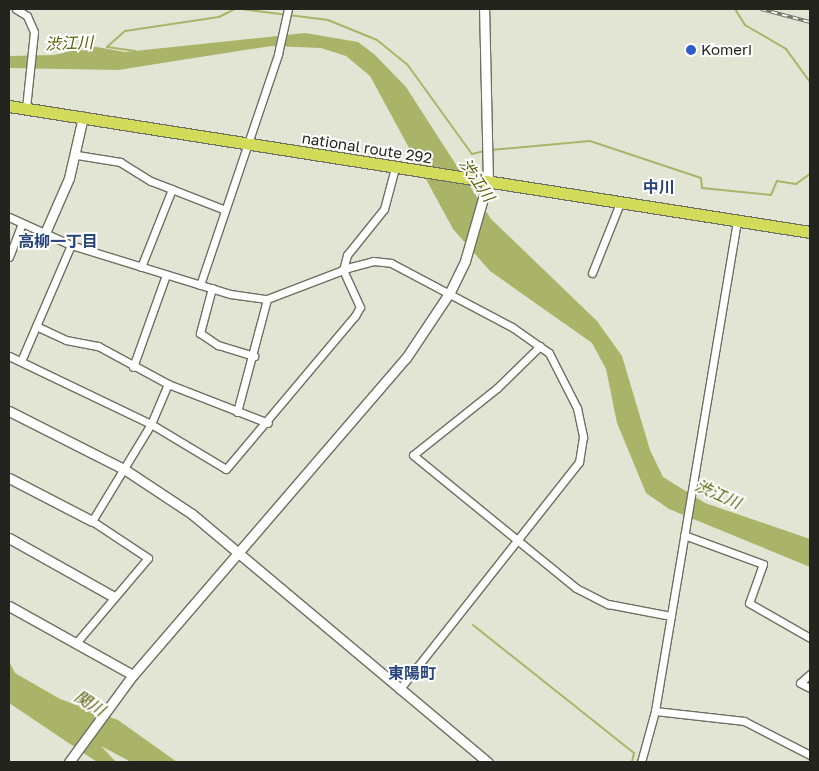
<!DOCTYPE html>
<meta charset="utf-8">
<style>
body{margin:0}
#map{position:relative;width:819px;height:771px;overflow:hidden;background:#e2e5d4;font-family:"Golos Text","Noto Sans JP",sans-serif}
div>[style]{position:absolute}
.water>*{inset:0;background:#aab469}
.stream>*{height:2px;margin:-1px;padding:0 1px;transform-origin:1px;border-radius:1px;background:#aab469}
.roads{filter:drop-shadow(1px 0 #6d7061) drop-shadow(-1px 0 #6d7061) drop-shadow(0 1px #6d7061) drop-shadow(0 -1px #6d7061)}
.minor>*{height:7px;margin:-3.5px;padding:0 3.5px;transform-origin:3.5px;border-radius:3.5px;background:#fff}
.tertiary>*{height:9px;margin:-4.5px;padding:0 4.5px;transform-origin:4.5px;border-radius:4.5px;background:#fff}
.trunk>*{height:11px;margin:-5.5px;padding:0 5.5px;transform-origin:5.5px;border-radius:5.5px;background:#d2dc5a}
.rail>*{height:4px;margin-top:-2px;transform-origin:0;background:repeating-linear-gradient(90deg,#fff 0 5.5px,#727469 0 11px);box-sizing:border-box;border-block:1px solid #727469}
.dots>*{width:14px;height:14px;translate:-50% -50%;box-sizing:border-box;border:2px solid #fff;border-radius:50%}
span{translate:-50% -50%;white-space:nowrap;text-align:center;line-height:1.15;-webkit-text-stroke:4px #fff;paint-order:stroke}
.poi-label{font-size:15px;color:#23241e}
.left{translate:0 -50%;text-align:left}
.street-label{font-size:15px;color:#23241e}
.water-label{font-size:16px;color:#575e02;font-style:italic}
.neighbourhood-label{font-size:16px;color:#2a457d;font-weight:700}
.frame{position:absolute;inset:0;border:10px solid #23241e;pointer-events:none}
</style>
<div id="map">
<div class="water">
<i style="clip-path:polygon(305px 33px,358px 42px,374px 54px,406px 87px,491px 219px,597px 321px,622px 356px,650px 450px,663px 477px,705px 503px,810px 539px,810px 567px,669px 509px,646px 493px,617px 423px,606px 369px,592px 343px,490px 271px,453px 229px,370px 76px,346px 56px,321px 48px,271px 46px,118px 70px,9px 68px,9px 56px,54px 55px,91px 46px,125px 52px)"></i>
<i style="clip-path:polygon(9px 661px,15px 673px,60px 699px,118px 720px,177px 762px,131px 762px,101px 746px,116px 762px,97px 762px,9px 703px)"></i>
</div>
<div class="stream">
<i style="left:241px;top:9px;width:88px;rotate:7.2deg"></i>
<i style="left:328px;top:20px;width:53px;rotate:22.2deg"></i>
<i style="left:377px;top:40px;width:38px;rotate:39deg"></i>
<i style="left:407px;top:64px;width:111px;rotate:54.2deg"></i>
<i style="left:472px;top:154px;width:12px;rotate:-14deg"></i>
<i style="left:735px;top:9px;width:19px;rotate:58deg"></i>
<i style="left:745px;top:25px;width:48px;rotate:30.3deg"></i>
<i style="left:786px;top:49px;width:41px;rotate:54deg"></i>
<i style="left:135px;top:51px;width:28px;rotate:-172deg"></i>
<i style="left:107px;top:47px;width:24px;rotate:-42deg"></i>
<i style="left:125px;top:31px;width:95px;rotate:-8.5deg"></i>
<i style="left:219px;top:17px;width:18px;rotate:-27deg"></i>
<i style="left:491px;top:150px;width:99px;rotate:-5.2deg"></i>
<i style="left:590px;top:141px;width:117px;rotate:18.4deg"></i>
<i style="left:701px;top:178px;width:10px;rotate:84deg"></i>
<i style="left:702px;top:188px;width:69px;rotate:5.8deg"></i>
<i style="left:771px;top:195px;width:15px;rotate:-67deg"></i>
<i style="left:777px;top:181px;width:19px;rotate:9deg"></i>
<i style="left:796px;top:184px;width:17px;rotate:-36deg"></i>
<i style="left:473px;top:625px;width:206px;rotate:38.5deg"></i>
<i style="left:634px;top:753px;width:9px;rotate:103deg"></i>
</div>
<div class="roads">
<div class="minor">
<i style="left:16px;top:9px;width:13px;rotate:32deg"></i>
<i style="left:27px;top:16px;width:17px;rotate:66deg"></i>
<i style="left:34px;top:32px;width:76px;rotate:96deg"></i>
<i style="left:77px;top:155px;width:44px;rotate:9.2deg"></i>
<i style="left:120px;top:162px;width:36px;rotate:32deg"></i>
<i style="left:151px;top:181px;width:77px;rotate:21.3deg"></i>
<i style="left:9px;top:217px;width:68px;rotate:24.3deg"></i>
<i style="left:71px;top:245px;width:166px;rotate:17.1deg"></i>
<i style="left:230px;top:294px;width:37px;rotate:8deg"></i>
<i style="left:267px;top:299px;width:90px;rotate:-20.9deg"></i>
<i style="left:351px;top:267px;width:23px;rotate:-15deg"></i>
<i style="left:373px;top:261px;width:18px;rotate:6deg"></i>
<i style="left:391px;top:263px;width:137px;rotate:27.9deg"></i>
<i style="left:512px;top:327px;width:45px;rotate:35.1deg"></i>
<i style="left:549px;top:353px;width:62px;rotate:63deg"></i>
<i style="left:577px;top:408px;width:30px;rotate:78deg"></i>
<i style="left:583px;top:437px;width:25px;rotate:99deg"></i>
<i style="left:579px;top:462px;width:290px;rotate:128.3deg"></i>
<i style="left:9px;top:257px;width:36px;rotate:-69deg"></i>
<i style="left:141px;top:267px;width:84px;rotate:-68.3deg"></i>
<i style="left:343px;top:270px;width:16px;rotate:-75deg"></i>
<i style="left:347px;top:255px;width:59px;rotate:-51.2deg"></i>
<i style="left:384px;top:209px;width:42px;rotate:-75deg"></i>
<i style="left:592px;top:273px;width:75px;rotate:-68.2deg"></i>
<i style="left:200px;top:285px;width:244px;rotate:-71.3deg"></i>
<i style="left:278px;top:54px;width:46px;rotate:-77.5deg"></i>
<i style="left:212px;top:288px;width:47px;rotate:104.9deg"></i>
<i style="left:200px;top:333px;width:22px;rotate:34deg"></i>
<i style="left:218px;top:345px;width:38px;rotate:17deg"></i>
<i style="left:36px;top:326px;width:33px;rotate:25deg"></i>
<i style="left:66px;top:340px;width:33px;rotate:11deg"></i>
<i style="left:98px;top:346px;width:80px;rotate:28.5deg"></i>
<i style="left:168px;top:384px;width:107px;rotate:21.3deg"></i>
<i style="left:540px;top:346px;width:60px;rotate:135.7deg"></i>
<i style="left:497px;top:388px;width:107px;rotate:141.4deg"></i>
<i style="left:413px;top:455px;width:210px;rotate:39.2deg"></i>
<i style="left:576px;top:588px;width:36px;rotate:27deg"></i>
<i style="left:608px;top:604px;width:64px;rotate:10.8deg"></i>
<i style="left:9px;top:356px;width:157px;rotate:25.6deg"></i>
<i style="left:151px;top:424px;width:87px;rotate:31deg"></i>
<i style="left:226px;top:469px;width:200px;rotate:-49.9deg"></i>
<i style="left:355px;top:316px;width:10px;rotate:-61deg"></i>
<i style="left:360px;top:307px;width:41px;rotate:-114.7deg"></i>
<i style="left:21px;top:361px;width:126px;rotate:-66.7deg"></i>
<i style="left:133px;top:367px;width:98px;rotate:-70.3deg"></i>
<i style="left:237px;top:412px;width:117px;rotate:-75.1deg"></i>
<i style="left:684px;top:535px;width:84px;rotate:20.2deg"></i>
<i style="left:763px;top:564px;width:41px;rotate:109.7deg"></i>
<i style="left:749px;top:603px;width:70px;rotate:29.8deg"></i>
<i style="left:76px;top:643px;width:111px;rotate:-49.7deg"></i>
<i style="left:148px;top:558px;width:67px;rotate:-146.5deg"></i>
<i style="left:92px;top:521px;width:114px;rotate:-58.7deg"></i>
<i style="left:151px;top:424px;width:43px;rotate:-67deg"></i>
<i style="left:810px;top:674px;width:13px;rotate:138deg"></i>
<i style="left:800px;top:683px;width:11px;rotate:27deg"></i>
<i style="left:655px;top:711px;width:90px;rotate:6.4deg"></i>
<i style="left:744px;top:721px;width:74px;rotate:27.3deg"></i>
<i style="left:641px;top:762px;width:53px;rotate:-74.6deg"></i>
<i style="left:655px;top:711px;width:498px;rotate:-80.5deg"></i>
</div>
<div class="tertiary">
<i style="left:45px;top:233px;width:60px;rotate:-66.4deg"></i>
<i style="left:69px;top:178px;width:63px;rotate:-77.1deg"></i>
<i style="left:9px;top:411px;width:129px;rotate:26.8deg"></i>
<i style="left:124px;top:469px;width:82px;rotate:33.5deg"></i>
<i style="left:192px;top:514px;width:386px;rotate:40deg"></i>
<i style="left:9px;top:478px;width:93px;rotate:27.4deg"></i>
<i style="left:9px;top:538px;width:120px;rotate:29.3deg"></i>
<i style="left:9px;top:606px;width:142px;rotate:29.1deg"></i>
<i style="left:69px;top:762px;width:108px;rotate:-53.7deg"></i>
<i style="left:133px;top:675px;width:418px;rotate:-49.3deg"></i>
<i style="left:406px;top:358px;width:79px;rotate:-56.3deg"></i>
<i style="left:450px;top:292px;width:34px;rotate:-64deg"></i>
<i style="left:465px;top:261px;width:83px;rotate:-74deg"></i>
<i style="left:488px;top:181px;width:172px;rotate:-91.3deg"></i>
</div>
<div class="trunk">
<i style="left:9px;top:106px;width:811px;rotate:8.94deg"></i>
</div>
</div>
<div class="rail">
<i style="left:761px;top:9px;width:51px;rotate:14.9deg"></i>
</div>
<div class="dots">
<i style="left:691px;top:50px;background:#2c5dcb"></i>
</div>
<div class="poi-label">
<span class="left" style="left:701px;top:50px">Komeri</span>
</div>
<div class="street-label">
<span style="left:367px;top:148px;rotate:9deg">national route 292</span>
</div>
<div class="water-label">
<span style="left:69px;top:43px;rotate:-2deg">渋江川</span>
<span style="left:477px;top:180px;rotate:56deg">渋江川</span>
<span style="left:718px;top:494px;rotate:24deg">渋江川</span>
<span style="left:90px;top:703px;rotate:32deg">関川</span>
</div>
<div class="neighbourhood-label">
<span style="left:659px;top:187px">中川</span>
<span style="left:58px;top:241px">高柳一丁目</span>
<span style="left:412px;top:673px">東陽町</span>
</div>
<div class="frame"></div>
</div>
